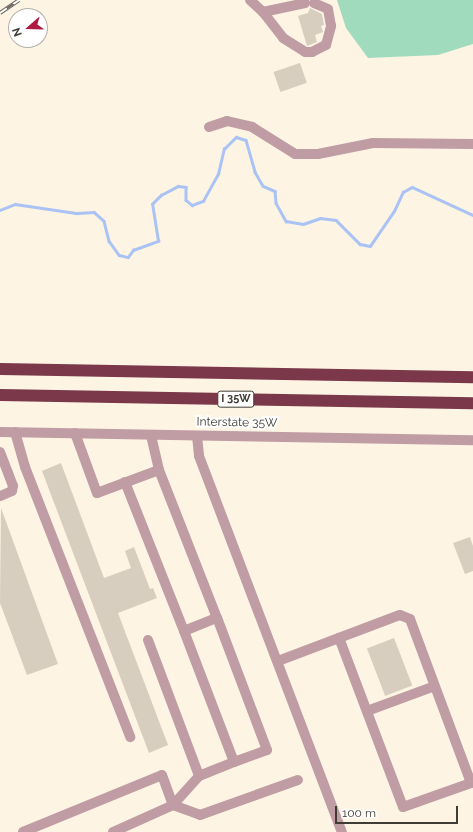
<!DOCTYPE html>
<style>
body{margin:0}
#map{position:relative;width:473px;height:832px;overflow:hidden;background:#fef4e4;font-family:Raleway,sans-serif}
div>[style]{position:absolute}
.green>*{inset:0;background:#a0dbbd}
.stream>*{height:2.5px;margin:-1.25px;padding:0 1.25px;transform-origin:1.25px;border-radius:1.25px;background:#aac3f5}
.building>*{inset:0;background:#d8cebf;transform-origin:0 0}
.minor>*{height:10px;margin:-5px;padding:0 5px;transform-origin:5px;border-radius:5px;background:#c09da4}
.highway>*{height:12px;margin:-6px;padding:0 6px;transform-origin:6px;border-radius:6px;background:#7b384a}
.rail>*{height:4px;margin-top:-2px;transform-origin:0;background:repeating-linear-gradient(90deg,#fff 0 8px,#6d675f 0 16px);box-sizing:border-box;border-block:1px solid #6d675f}
span{translate:-50% -50%;white-space:nowrap;text-align:center;line-height:1.15;-webkit-text-stroke:4px #fff;paint-order:stroke}
.shield-label span{padding:1px 3px;background:#fff;border:1px solid;border-radius:3px;-webkit-text-stroke-width:0}
.shield-label{font-size:11px;color:#3f3b35;font-weight:700}
.street-label{font-size:12px;color:#3f3b35}
.north{position:absolute;left:8px;top:8px;width:40px;height:40px;box-sizing:border-box;background:#fff;border:1px solid #b2b1ae;border-radius:50%;rotate:250deg;font-size:11px;font-weight:700;line-height:16px;text-align:center;color:#3f3b35}
.north::after{content:'';display:block;margin:auto;width:14px;height:18px;background:#ad1941;clip-path:polygon(50% 0,100% 100%,50% 72%,0 100%)}
.scale{position:absolute;left:335px;top:806px;width:123px;height:18px;box-sizing:border-box;border:2px solid #3f3b35;border-top:0;padding-left:5px;font-size:12px;line-height:14px;white-space:nowrap;color:#3f3b35;-webkit-text-stroke:3px #fff;paint-order:stroke}
</style>
<div id="map">
<div class="green">
<i style="clip-path:polygon(337px 0,473px 0,473px 44px,438px 55px,368px 58px,346px 28px)"></i>
</div>
<div class="stream">
<i style="left:0;top:210px;width:16px;rotate:-22deg"></i>
<i style="left:15px;top:204px;width:63px;rotate:8.3deg"></i>
<i style="left:77px;top:213px;width:17px;rotate:-3deg"></i>
<i style="left:94px;top:212px;width:13px;rotate:42deg"></i>
<i style="left:104px;top:221px;width:21px;rotate:76deg"></i>
<i style="left:109px;top:241px;width:17px;rotate:54deg"></i>
<i style="left:119px;top:255px;width:9px;rotate:13deg"></i>
<i style="left:128px;top:257px;width:9px;rotate:-54deg"></i>
<i style="left:133px;top:250px;width:27px;rotate:-20deg"></i>
<i style="left:158px;top:241px;width:37px;rotate:-99deg"></i>
<i style="left:152px;top:204px;width:13px;rotate:-45deg"></i>
<i style="left:161px;top:195px;width:19px;rotate:-28deg"></i>
<i style="left:178px;top:186px;width:8px;rotate:7deg"></i>
<i style="left:186px;top:187px;width:13px;rotate:90deg"></i>
<i style="left:186px;top:200px;width:8px;rotate:40deg"></i>
<i style="left:192px;top:205px;width:12px;rotate:-20deg"></i>
<i style="left:203px;top:201px;width:31px;rotate:-61deg"></i>
<i style="left:218px;top:174px;width:26px;rotate:-77deg"></i>
<i style="left:224px;top:149px;width:17px;rotate:-45deg"></i>
<i style="left:236px;top:137px;width:10px;rotate:17deg"></i>
<i style="left:246px;top:140px;width:33px;rotate:74deg"></i>
<i style="left:255px;top:172px;width:16px;rotate:60deg"></i>
<i style="left:263px;top:186px;width:13px;rotate:23deg"></i>
<i style="left:275px;top:191px;width:12px;rotate:85deg"></i>
<i style="left:276px;top:203px;width:21px;rotate:61deg"></i>
<i style="left:286px;top:221px;width:17px;rotate:10deg"></i>
<i style="left:303px;top:224px;width:18px;rotate:-19deg"></i>
<i style="left:320px;top:218px;width:16px;rotate:7deg"></i>
<i style="left:336px;top:220px;width:34px;rotate:45deg"></i>
<i style="left:360px;top:244px;width:10px;rotate:11deg"></i>
<i style="left:370px;top:246px;width:42px;rotate:-55.6deg"></i>
<i style="left:394px;top:211px;width:21px;rotate:-65deg"></i>
<i style="left:403px;top:192px;width:10px;rotate:-29deg"></i>
<i style="left:412px;top:187px;width:67px;rotate:24.7deg"></i>
</div>
<div class="building">
<i style="clip-path:polygon(310px 8px,322px 14px,324px 25px,321px 26px,323px 32px,315px 35px,317px 42px,307px 46px,298px 16px,308px 13px)"></i>
<i style="left:300px;top:63px;width:21px;height:28px;rotate:71deg"></i>
<i style="clip-path:polygon(61px 463px,104px 578px,131px 568px,125px 551px,134px 547px,150px 589px,153px 588px,157px 598px,118px 613px,168px 745px,149px 753px,42px 471px)"></i>
<i style="clip-path:polygon(1px 508px,58px 664px,27px 675px,0 603px)"></i>
<i style="clip-path:polygon(470px 537px,473px 546px,473px 571px,465px 574px,453px 543px)"></i>
<i style="left:394px;top:638px;width:51px;height:29px;rotate:69deg"></i>
</div>
<div class="minor">
<i style="left:250px;top:0;width:18px;rotate:43deg"></i>
<i style="left:305px;top:3px;width:43px;rotate:167.9deg"></i>
<i style="left:263px;top:12px;width:33px;rotate:52deg"></i>
<i style="left:283px;top:38px;width:26px;rotate:32deg"></i>
<i style="left:305px;top:52px;width:7px"></i>
<i style="left:312px;top:52px;width:16px;rotate:-27deg"></i>
<i style="left:326px;top:45px;width:20px;rotate:-75deg"></i>
<i style="left:331px;top:26px;width:17px;rotate:-100deg"></i>
<i style="left:328px;top:9px;width:15px;rotate:-157deg"></i>
<i style="left:209px;top:127px;width:19px;rotate:-18deg"></i>
<i style="left:227px;top:121px;width:26px;rotate:13deg"></i>
<i style="left:252px;top:127px;width:51px;rotate:32.1deg"></i>
<i style="left:295px;top:154px;width:23px"></i>
<i style="left:318px;top:154px;width:56px;rotate:-11.3deg"></i>
<i style="left:373px;top:143px;width:100px;rotate:0.6deg"></i>
<i style="left:0;top:432px;width:473px;rotate:1deg"></i>
<i style="left:15px;top:432px;width:36px;rotate:74deg"></i>
<i style="left:25px;top:467px;width:290px;rotate:68.7deg"></i>
<i style="left:75px;top:433px;width:64px;rotate:69.9deg"></i>
<i style="left:97px;top:493px;width:66px;rotate:-20.4deg"></i>
<i style="left:197px;top:436px;width:20px;rotate:84deg"></i>
<i style="left:199px;top:456px;width:402px;rotate:69.2deg"></i>
<i style="left:0;top:452px;width:36px;rotate:69deg"></i>
<i style="left:13px;top:486px;width:5px;rotate:101deg"></i>
<i style="left:12px;top:491px;width:13px;rotate:157deg"></i>
<i style="left:125px;top:482px;width:160px;rotate:68.4deg"></i>
<i style="left:184px;top:631px;width:35px;rotate:-22deg"></i>
<i style="left:217px;top:618px;width:159px;rotate:-111.4deg"></i>
<i style="left:159px;top:470px;width:36px;rotate:-103deg"></i>
<i style="left:184px;top:631px;width:140px;rotate:69.1deg"></i>
<i style="left:234px;top:762px;width:35px;rotate:-20deg"></i>
<i style="left:267px;top:750px;width:141px;rotate:-110.7deg"></i>
<i style="left:148px;top:640px;width:145px;rotate:69.4deg"></i>
<i style="left:278px;top:661px;width:130px;rotate:-20.7deg"></i>
<i style="left:400px;top:615px;width:11px;rotate:22deg"></i>
<i style="left:410px;top:619px;width:175px;rotate:69.6deg"></i>
<i style="left:471px;top:783px;width:72px;rotate:160.6deg"></i>
<i style="left:403px;top:807px;width:181px;rotate:-110.7deg"></i>
<i style="left:367px;top:711px;width:72px;rotate:-20.2deg"></i>
<i style="left:23px;top:832px;width:150px;rotate:-22.3deg"></i>
<i style="left:162px;top:775px;width:32px;rotate:70deg"></i>
<i style="left:173px;top:805px;width:29px;rotate:20deg"></i>
<i style="left:200px;top:815px;width:104px;rotate:-19.7deg"></i>
<i style="left:113px;top:832px;width:66px;rotate:-24.2deg"></i>
<i style="left:173px;top:805px;width:39px;rotate:-48deg"></i>
<i style="left:199px;top:776px;width:38px;rotate:-22deg"></i>
</div>
<div class="highway">
<i style="left:0;top:369px;width:473px;rotate:1deg"></i>
<i style="left:0;top:395px;width:473px;rotate:1deg"></i>
</div>
<div class="rail">
<i style="left:0;top:13px;width:23px;rotate:-34deg"></i>
</div>
<div class="shield-label">
<span style="left:236px;top:399px">I 35W</span>
</div>
<div class="street-label">
<span style="left:237px;top:423px;rotate:1deg">Interstate 35W</span>
</div>
<div class="north">N</div>
<div class="scale">100 m</div>
</div>
